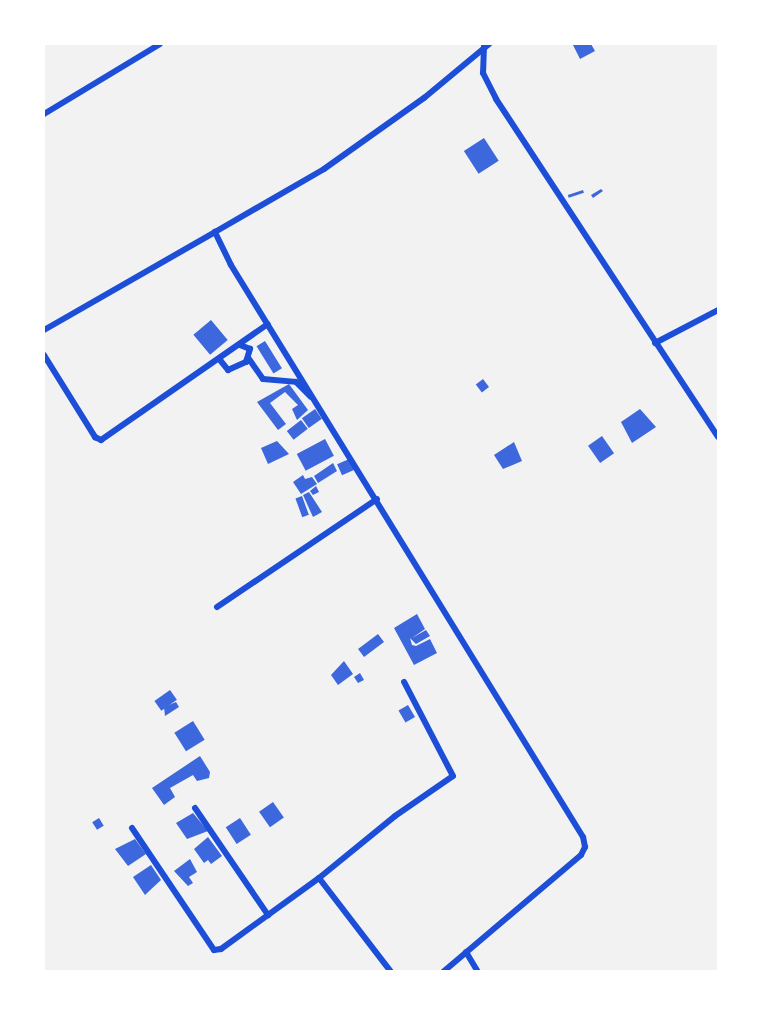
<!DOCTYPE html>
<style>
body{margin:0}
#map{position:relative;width:762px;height:1015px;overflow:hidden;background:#f2f2f2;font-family:"IBM Plex Sans",sans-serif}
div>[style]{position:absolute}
.building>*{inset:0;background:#3d67dc;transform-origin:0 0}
.minor>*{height:6px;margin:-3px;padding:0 3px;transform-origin:3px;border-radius:3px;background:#1d4ed8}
span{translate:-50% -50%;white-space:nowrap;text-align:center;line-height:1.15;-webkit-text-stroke:6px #fff;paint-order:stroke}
.frame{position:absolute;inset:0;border:45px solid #fff;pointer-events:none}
</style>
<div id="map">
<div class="building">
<i style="clip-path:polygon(591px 44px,595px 51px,580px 59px,573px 45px)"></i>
<i style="left:484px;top:138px;width:27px;height:24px;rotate:57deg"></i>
<i style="clip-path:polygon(601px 189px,603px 191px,593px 198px,591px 195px)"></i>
<i style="left:583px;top:190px;width:3px;height:16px;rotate:72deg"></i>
<i style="left:211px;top:320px;width:26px;height:23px;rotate:50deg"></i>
<i style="left:265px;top:341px;width:32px;height:10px;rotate:58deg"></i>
<i style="left:483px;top:379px;width:10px;height:9px;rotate:53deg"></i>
<i style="clip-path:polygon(289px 384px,308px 410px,297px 420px,292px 409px,298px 405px,285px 392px,270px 403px,286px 424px,278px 430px,257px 402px)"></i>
<i style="left:315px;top:409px;width:12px;height:16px;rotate:55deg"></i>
<i style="clip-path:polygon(640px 409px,656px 427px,632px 443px,621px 422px)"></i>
<i style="left:301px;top:420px;width:11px;height:18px;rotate:52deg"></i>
<i style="left:602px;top:436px;width:21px;height:17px;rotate:55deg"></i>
<i style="left:325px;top:439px;width:19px;height:32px;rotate:62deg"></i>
<i style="clip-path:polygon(277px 441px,289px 454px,268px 464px,261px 448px)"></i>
<i style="clip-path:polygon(514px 442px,522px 461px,503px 469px,494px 455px)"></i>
<i style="left:349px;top:459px;width:12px;height:13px;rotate:66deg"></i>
<i style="clip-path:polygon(333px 463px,337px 471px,318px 483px,314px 476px)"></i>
<i style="clip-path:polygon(303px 475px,305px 479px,312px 477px,317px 484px,301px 494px,293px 482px)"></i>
<i style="clip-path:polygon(316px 486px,319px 492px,313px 495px,310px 491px)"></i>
<i style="clip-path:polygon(309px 492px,322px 512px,313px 517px,303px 495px)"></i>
<i style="left:302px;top:496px;width:20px;height:7px;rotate:70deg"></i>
<i style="clip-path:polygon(417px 614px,425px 629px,412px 638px,426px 630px,430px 636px,416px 644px,410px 638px,412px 645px,416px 646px,430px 639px,437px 653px,414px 665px,394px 628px)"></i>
<i style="left:378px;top:634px;width:10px;height:25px;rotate:53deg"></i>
<i style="clip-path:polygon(344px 661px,353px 674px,338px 685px,331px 675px)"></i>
<i style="clip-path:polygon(360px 673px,364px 680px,358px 683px,354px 677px)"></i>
<i style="left:170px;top:690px;width:12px;height:19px;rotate:55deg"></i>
<i style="clip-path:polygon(176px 702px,179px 707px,165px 716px,164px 707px)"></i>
<i style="left:408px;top:705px;width:14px;height:11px;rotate:60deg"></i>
<i style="left:193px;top:721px;width:22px;height:22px;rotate:58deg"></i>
<i style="clip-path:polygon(200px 756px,210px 772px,209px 778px,197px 781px,193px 775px,170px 788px,175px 797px,164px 805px,152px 788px)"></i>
<i style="left:273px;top:802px;width:19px;height:17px;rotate:55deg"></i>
<i style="clip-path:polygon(193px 813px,208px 831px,187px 839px,176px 823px)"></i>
<i style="left:99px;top:818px;width:9px;height:8px;rotate:58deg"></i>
<i style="left:240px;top:818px;width:20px;height:17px;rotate:57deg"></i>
<i style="clip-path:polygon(208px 837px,222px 856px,211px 864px,208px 860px,204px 863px,194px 849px)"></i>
<i style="clip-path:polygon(135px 839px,146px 854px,128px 866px,115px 849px)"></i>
<i style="clip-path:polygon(190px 859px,197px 872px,189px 877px,193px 883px,188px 886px,174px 871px)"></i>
<i style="clip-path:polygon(151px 865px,161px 880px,145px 895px,133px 877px)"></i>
</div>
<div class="minor">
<i style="left:484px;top:46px;width:27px;rotate:92deg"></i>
<i style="left:483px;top:73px;width:29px;rotate:63deg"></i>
<i style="left:496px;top:99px;width:404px;rotate:56.7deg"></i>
<i style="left:44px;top:114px;width:135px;rotate:-31.1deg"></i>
<i style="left:44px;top:330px;width:197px;rotate:-29.8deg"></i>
<i style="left:655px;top:343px;width:71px;rotate:-27.6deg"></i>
<i style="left:44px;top:355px;width:97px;rotate:58.1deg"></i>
<i style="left:95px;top:437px;width:7px;rotate:27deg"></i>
<i style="left:101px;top:440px;width:203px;rotate:-34.8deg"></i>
<i style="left:249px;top:359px;width:24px;rotate:55deg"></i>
<i style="left:263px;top:379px;width:33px;rotate:5deg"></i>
<i style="left:296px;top:382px;width:21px;rotate:45deg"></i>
<i style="left:220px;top:360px;width:13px;rotate:51deg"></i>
<i style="left:228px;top:370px;width:20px;rotate:-24deg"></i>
<i style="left:246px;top:362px;width:14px;rotate:-73deg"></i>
<i style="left:250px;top:349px;width:11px;rotate:-158deg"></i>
<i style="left:217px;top:607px;width:193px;rotate:-34deg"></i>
<i style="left:195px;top:808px;width:130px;rotate:55.7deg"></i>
<i style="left:132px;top:828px;width:147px;rotate:56.1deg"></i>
<i style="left:214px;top:950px;width:7px;rotate:-8deg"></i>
<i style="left:221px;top:949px;width:121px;rotate:-35.9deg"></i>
<i style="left:319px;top:878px;width:118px;rotate:52.5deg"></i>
<i style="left:319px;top:878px;width:98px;rotate:-39.2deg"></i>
<i style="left:395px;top:816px;width:70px;rotate:-34.6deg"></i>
<i style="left:453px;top:776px;width:106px;rotate:-117.5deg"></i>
<i style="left:466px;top:952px;width:23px;rotate:59deg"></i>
<i style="left:443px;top:972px;width:181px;rotate:-40.3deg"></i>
<i style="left:581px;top:855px;width:9px;rotate:-63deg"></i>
<i style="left:585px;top:847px;width:10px;rotate:-101deg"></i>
<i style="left:583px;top:837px;width:672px;rotate:-121.61deg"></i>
<i style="left:231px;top:265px;width:37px;rotate:-116deg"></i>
<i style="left:215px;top:232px;width:126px;rotate:-30deg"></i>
<i style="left:324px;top:169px;width:123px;rotate:-35.4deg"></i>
<i style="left:424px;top:98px;width:85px;rotate:-39.7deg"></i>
</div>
<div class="frame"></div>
</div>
